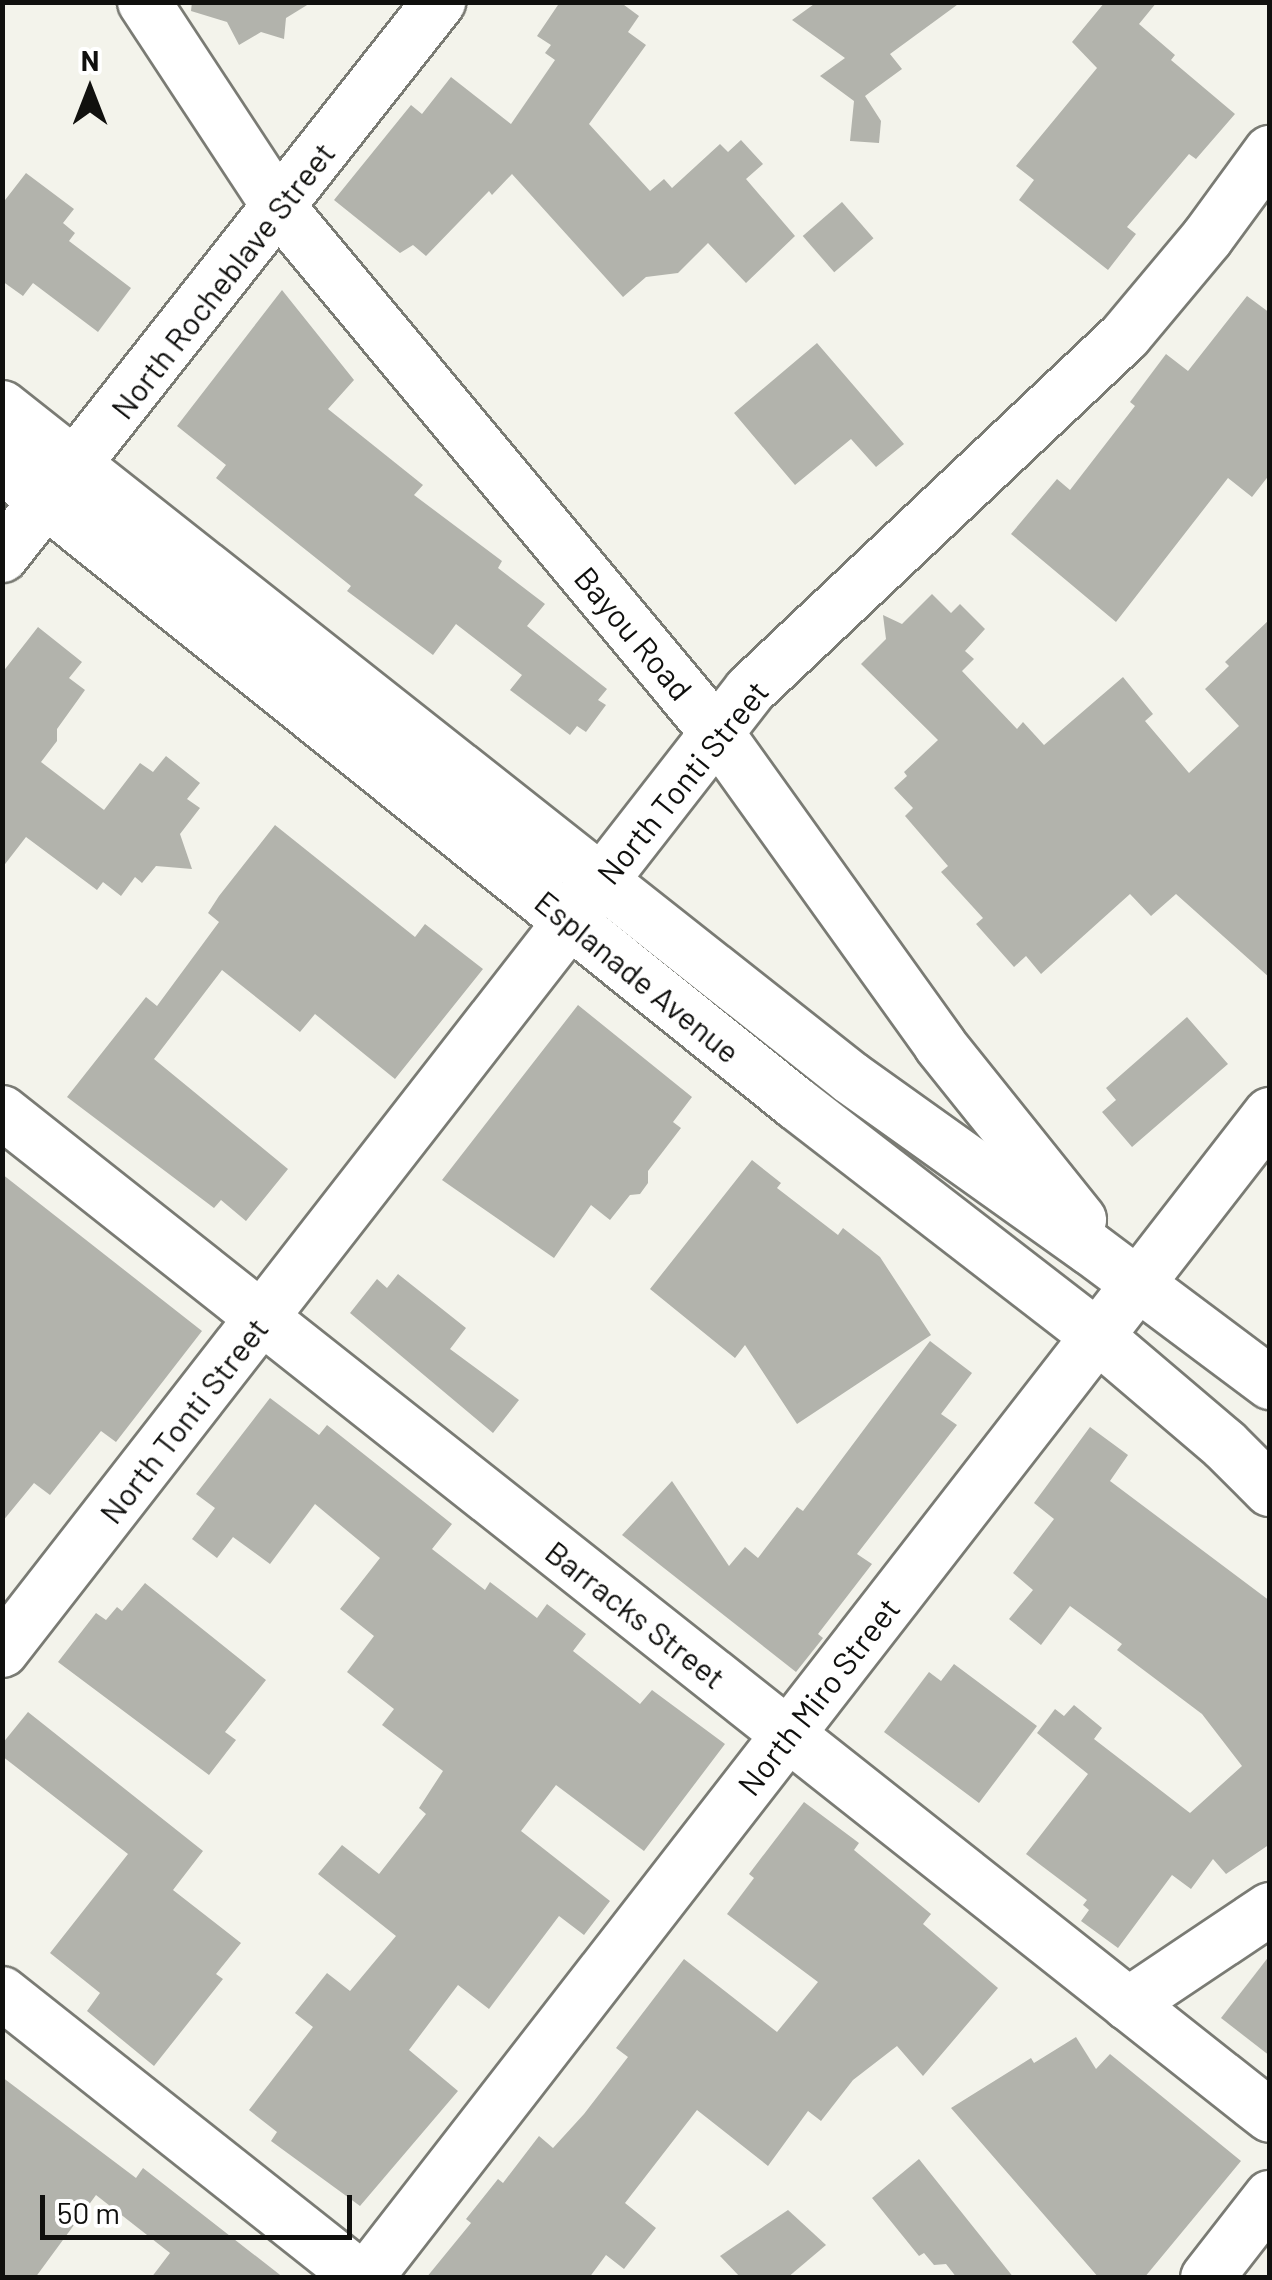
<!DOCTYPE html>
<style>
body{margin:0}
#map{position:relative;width:1272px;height:2280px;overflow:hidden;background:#f3f3eb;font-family:Barlow,sans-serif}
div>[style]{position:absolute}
.building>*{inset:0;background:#b2b3ac;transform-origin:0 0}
.roads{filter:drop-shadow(2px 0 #7a7b74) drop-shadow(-2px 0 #7a7b74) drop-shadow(0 2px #7a7b74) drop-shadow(0 -2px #7a7b74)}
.minor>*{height:52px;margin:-26px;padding:0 26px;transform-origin:26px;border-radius:26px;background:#fff}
span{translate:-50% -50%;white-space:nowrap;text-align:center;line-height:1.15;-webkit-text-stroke:10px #fff;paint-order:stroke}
.street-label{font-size:32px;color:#10100e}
.frame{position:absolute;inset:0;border:5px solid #10100e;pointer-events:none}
.north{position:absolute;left:40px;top:40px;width:100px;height:100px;-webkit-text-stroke:8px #fff;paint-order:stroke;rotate:0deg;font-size:28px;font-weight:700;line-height:40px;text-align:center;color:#10100e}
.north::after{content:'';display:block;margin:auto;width:35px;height:45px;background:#10100e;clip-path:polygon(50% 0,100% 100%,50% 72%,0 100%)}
.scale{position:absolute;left:40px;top:2195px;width:312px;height:45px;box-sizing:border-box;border:5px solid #10100e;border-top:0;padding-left:12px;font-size:30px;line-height:35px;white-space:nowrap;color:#10100e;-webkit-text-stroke:8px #fff;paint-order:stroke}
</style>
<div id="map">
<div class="building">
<i style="clip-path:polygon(192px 2px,312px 2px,286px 18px,284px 39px,261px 32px,239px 45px,227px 22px,191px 11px)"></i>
<i style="clip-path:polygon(560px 2px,620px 2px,639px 16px,628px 32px,646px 45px,589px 124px,650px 191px,664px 179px,672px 188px,720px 144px,728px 152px,741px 140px,763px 164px,746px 179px,795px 236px,746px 283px,708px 243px,678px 273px,646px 277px,623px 297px,512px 174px,492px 195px,489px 191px,426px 256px,413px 245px,400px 253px,334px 200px,411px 105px,422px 114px,451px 77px,511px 124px,555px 60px,545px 53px,551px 45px,537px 36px)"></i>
<i style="clip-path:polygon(817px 2px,961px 2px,890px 54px,902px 69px,865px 96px,881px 121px,879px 143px,850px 141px,854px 101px,820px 76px,845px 58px,792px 20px)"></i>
<i style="clip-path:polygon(1105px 2px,1157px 2px,1139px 24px,1175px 55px,1171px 60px,1235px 114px,1196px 159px,1189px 154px,1127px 227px,1136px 234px,1108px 270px,1019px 200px,1034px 180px,1016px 166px,1097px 68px,1072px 42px)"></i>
<i style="clip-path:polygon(26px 173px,74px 209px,63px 223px,75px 233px,69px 241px,131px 288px,98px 332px,33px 283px,23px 296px,2px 281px,2px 204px)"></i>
<i style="left:842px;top:202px;width:48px;height:52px;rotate:49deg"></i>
<i style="clip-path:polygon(282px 290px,354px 380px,328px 409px,423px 485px,414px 495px,502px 561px,498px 568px,545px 604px,527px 626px,607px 689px,598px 700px,606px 705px,586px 732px,577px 726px,570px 735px,510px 690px,522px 675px,456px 624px,433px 655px,347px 591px,351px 586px,216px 478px,226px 465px,177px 426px)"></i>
<i style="clip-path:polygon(1247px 296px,1270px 313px,1270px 474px,1252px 497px,1228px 478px,1116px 622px,1011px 534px,1057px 479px,1070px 490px,1135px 406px,1130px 402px,1166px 354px,1188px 371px)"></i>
<i style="clip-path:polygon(817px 343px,904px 444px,876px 467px,851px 439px,795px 485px,734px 413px)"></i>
<i style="clip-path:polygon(932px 594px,951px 613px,960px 604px,985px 629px,965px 651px,974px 659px,962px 671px,1017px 729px,1023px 722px,1044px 745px,1123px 677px,1153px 714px,1145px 721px,1189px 773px,1239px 726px,1205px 689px,1229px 666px,1225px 662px,1270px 619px,1270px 978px,1176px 894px,1151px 916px,1130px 894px,1041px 974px,1026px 956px,1014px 967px,976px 924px,983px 918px,941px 872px,948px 866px,905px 816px,913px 808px,894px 788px,907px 776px,904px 772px,938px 740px,861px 664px,886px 639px,883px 615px,902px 624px)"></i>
<i style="clip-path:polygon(38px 627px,82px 662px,69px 678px,85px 690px,57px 729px,57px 741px,41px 762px,104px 810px,140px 763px,153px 772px,166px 756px,200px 783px,187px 799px,200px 808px,180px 834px,192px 869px,156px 866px,142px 883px,135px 877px,121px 896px,103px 882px,97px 890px,26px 837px,2px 868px,2px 673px)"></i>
<i style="clip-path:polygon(275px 825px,415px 937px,425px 924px,483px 969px,395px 1079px,315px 1014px,300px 1032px,222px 970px,154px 1059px,288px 1169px,246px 1221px,221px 1200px,214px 1208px,67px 1097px,146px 997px,157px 1006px,219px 922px,208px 913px,219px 896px)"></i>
<i style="clip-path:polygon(578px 1005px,692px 1097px,673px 1122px,681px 1128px,648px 1171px,648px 1183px,640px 1194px,630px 1195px,610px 1220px,591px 1205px,554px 1258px,442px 1180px)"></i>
<i style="clip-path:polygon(1187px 1017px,1228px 1064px,1132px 1147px,1102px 1112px,1116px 1100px,1106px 1088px)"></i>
<i style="clip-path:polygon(752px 1160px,781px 1183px,777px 1188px,838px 1235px,843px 1228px,880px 1257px,931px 1335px,797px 1424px,745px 1345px,735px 1358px,650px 1289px)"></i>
<i style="clip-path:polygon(2px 1174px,202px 1331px,116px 1442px,101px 1431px,50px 1495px,34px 1483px,2px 1522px)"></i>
<i style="clip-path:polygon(398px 1274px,466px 1328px,450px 1349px,519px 1400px,493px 1433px,350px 1313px,377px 1279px,387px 1288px)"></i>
<i style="clip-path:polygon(930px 1341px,972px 1373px,941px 1414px,957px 1425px,857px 1554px,872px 1564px,818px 1634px,823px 1638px,796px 1672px,622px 1535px,672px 1481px,729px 1566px,745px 1547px,758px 1558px,797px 1507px,803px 1511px)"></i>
<i style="clip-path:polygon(270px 1398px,319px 1435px,327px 1425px,452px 1524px,432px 1549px,485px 1590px,490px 1582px,537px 1618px,547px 1604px,586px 1634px,573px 1651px,640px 1704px,652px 1690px,725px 1744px,644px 1851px,556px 1785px,521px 1831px,610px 1901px,584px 1935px,559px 1916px,489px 2009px,458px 1985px,409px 2050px,458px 2091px,360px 2206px,271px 2141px,277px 2132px,249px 2110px,313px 2027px,295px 2013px,327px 1973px,350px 1991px,396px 1936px,318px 1874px,342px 1845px,379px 1874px,426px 1814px,419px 1808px,443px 1771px,382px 1725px,394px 1709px,347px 1672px,374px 1636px,340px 1609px,380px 1558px,315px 1504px,270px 1564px,233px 1537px,217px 1558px,192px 1539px,215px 1508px,196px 1494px)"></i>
<i style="clip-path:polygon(1090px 1427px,1128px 1455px,1110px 1481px,1270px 1601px,1270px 1844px,1226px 1874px,1213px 1859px,1191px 1889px,1172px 1875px,1118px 1948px,1081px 1921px,1089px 1910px,1083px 1905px,1087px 1900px,1026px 1854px,1088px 1774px,1037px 1733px,1055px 1709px,1064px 1716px,1074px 1705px,1102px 1728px,1094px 1739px,1190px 1813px,1242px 1766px,1202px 1714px,1117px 1650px,1122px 1644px,1070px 1606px,1041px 1645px,1009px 1619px,1033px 1590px,1013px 1573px,1054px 1519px,1034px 1503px)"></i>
<i style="clip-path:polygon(145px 1583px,266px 1680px,225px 1732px,236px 1740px,209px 1775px,58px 1662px,96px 1613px,106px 1620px,117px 1607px,122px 1611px)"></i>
<i style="clip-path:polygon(954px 1664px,1037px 1726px,979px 1803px,884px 1732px,929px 1672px,941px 1681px)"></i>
<i style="clip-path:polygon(28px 1712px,203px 1851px,173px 1890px,241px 1943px,216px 1974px,223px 1979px,154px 2066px,87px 2011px,100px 1993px,50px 1953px,128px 1854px,2px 1756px,2px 1744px)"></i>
<i style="clip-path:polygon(804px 1802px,859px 1843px,854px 1850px,931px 1914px,923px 1924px,998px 1988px,923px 2076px,897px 2046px,853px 2080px,821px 2121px,808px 2111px,768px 2166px,697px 2110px,625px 2203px,656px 2228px,624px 2269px,606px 2255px,589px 2278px,426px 2278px,471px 2223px,466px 2219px,498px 2179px,503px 2183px,539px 2136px,553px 2148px,584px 2114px,628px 2057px,616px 2048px,684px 1959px,777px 2032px,818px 1982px,727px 1914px,754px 1878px,749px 1874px)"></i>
<i style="clip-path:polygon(1270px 1955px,1270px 2056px,1221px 2018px)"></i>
<i style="clip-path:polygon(1076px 2037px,1096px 2069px,1110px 2054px,1241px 2161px,1144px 2278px,1099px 2278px,951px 2108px,1031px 2058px,1034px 2063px)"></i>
<i style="clip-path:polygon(2px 2077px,136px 2178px,143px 2168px,284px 2278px,151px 2278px,170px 2253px,96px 2195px,35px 2278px,2px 2278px)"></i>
<i style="clip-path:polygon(919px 2159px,1014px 2278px,957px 2278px,946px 2264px,934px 2265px,924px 2253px,919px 2256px,872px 2198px)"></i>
<i style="clip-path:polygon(788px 2210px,826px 2245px,787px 2278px,741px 2278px,720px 2256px)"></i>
</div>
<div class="roads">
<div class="minor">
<i style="left:144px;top:2px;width:244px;rotate:56.7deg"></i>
<i style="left:278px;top:206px;width:686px;rotate:50.21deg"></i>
<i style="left:717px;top:733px;width:384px;rotate:54.4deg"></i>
<i style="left:940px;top:1045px;width:224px;rotate:51.3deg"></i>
<i style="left:2px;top:407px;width:1082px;rotate:38.32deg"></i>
<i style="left:851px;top:1078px;width:295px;rotate:35.5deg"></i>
<i style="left:1091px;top:1249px;width:224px;rotate:36.8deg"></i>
<i style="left:2px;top:466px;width:1019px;rotate:38.75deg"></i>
<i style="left:797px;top:1104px;width:379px;rotate:37.7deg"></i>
<i style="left:1097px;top:1336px;width:168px;rotate:40.4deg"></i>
<i style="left:1225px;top:1445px;width:64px;rotate:45deg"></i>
<i style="left:2px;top:556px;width:706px;rotate:-51.73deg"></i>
<i style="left:2px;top:1112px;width:1617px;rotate:38.37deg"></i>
<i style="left:2px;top:1651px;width:1218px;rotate:-52.1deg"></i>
<i style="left:750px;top:690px;width:516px;rotate:-43.35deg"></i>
<i style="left:1125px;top:336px;width:128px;rotate:-50.1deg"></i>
<i style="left:1207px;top:238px;width:107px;rotate:-53.8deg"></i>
<i style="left:2px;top:1993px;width:458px;rotate:38.4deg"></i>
<i style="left:1128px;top:2004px;width:171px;rotate:-33.8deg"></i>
<i style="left:366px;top:2278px;width:1474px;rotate:-52.17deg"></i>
<i style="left:1207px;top:2278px;width:103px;rotate:-52.1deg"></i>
</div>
</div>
<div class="street-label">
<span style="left:222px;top:280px;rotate:-52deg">North Rocheblave Street</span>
<span style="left:634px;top:633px;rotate:50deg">Bayou Road</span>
<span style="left:682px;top:782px;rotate:-51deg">North Tonti Street</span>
<span style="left:638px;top:976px;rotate:39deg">Esplanade Avenue</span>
<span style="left:183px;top:1420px;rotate:-52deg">North Tonti Street</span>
<span style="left:636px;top:1614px;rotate:38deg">Barracks Street</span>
<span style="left:818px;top:1696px;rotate:-52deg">North Miro Street</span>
</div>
<div class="frame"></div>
<div class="north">N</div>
<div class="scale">50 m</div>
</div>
